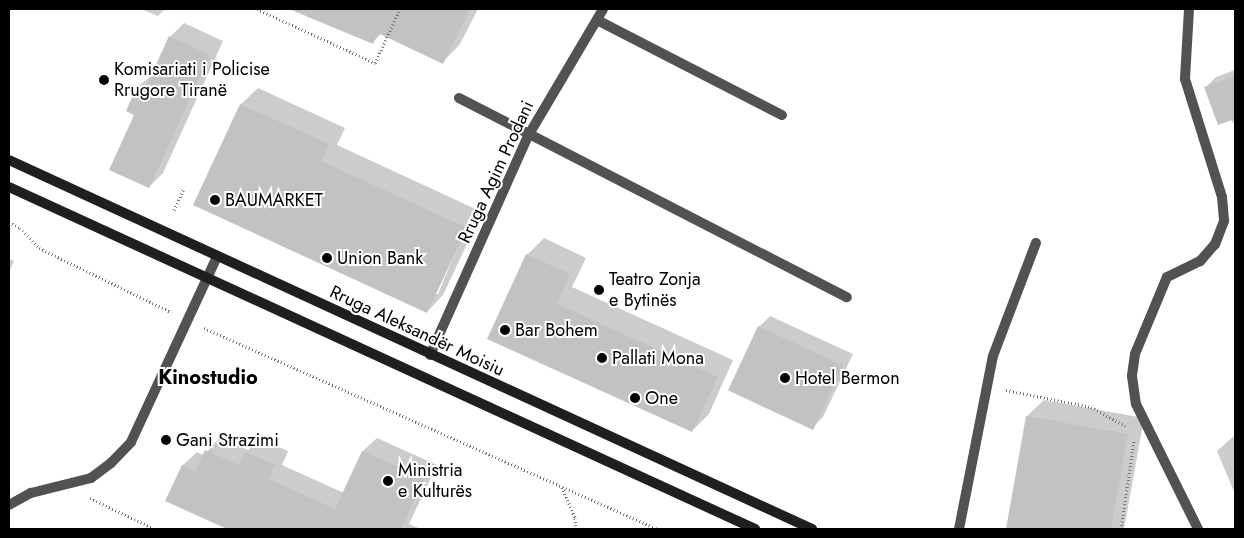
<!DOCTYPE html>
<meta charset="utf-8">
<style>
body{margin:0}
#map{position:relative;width:1244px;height:538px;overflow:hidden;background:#fff;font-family:Jost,sans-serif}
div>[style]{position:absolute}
.shadow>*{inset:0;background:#0003}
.building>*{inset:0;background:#c2c2c2;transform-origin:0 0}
.path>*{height:3px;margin-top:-1.5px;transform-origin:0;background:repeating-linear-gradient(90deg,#747474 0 1px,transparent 0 3.5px)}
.lane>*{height:10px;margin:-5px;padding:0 5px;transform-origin:5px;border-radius:5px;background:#525252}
.street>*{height:10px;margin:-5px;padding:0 5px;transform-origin:5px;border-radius:5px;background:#525252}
.secondary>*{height:10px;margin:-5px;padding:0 5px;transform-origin:5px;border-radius:5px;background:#1f1f1f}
.dots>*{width:14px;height:14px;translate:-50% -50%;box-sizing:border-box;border:2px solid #fff;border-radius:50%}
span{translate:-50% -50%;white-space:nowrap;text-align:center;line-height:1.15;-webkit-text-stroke:4px #fff;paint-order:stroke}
.poi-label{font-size:18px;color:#000}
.left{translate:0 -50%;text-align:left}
.street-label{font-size:18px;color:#000}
.quarter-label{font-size:20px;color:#000;font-weight:700}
.frame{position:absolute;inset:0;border:10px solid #000;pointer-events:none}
</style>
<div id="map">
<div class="shadow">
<i style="clip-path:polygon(141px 9px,165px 9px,158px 16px)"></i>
<i style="clip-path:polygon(291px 9px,478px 9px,460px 44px,443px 62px,382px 33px,372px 43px)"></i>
<i style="clip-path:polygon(184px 23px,223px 41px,163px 173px,149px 187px,135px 115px,127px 111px,138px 86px,154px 74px,170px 37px)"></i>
<i style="clip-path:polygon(1235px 70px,1235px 125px,1206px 87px,1216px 77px)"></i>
<i style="clip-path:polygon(evenodd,258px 88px,345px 128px,337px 145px,482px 212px,443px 295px,427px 312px,194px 205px,241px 104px,258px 88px,468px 222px,438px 294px,435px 294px,468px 222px)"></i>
<i style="clip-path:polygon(544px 238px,586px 258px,572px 287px,733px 360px,709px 414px,692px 431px,489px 338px,527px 255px)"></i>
<i style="clip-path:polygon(9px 259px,14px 261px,9px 272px)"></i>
<i style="clip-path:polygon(770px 316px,853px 354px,823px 417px,812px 428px,759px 327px)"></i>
<i style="clip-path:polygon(1044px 400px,1144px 418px,1124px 529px,1007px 529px,1027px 416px)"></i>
<i style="clip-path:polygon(1235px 435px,1235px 494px,1217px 451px)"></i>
<i style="clip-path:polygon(220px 437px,248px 450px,260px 439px,288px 451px,282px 465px,344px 493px,363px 451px,377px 438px,437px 465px,409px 524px,421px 529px,230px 529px,167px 500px,183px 465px,197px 452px,204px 455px)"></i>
</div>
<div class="building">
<i style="clip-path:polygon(289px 9px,470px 9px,443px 64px,378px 33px,373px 44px)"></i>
<i style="clip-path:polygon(169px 36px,210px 55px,149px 188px,109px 170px,134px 115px,126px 111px,137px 86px,145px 89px)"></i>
<i style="clip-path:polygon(1235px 76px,1235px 119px,1218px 125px,1204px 87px)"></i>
<i style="clip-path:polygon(240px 104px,329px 144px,321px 161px,467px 228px,427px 313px,193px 205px)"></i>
<i style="clip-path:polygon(526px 254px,570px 274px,557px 304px,718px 377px,692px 432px,487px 339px)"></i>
<i style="left:758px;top:326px;width:94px;height:71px;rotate:25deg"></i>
<i style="clip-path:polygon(1026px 416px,1128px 434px,1111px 529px,1006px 529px)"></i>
<i style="clip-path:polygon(205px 450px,239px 465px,245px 452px,275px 465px,269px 479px,335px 509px,362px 451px,424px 479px,401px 529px,227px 529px,165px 501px,182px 465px,195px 471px)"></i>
</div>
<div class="path">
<i style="left:257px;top:9px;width:130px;rotate:24.6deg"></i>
<i style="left:375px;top:63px;width:60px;rotate:-65.2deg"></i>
<i style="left:174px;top:210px;width:23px;rotate:-65deg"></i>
<i style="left:9px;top:222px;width:13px;rotate:29deg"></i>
<i style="left:20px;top:228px;width:28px;rotate:46deg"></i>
<i style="left:39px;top:248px;width:147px;rotate:25.9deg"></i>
<i style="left:204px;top:328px;width:497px;rotate:23.9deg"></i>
<i style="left:1006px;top:390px;width:87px;rotate:11.3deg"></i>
<i style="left:1091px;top:407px;width:39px;rotate:29deg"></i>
<i style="left:562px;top:487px;width:34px;rotate:67deg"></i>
<i style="left:575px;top:518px;width:11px;rotate:85deg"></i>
<i style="left:90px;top:498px;width:72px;rotate:25.5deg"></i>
<i style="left:1121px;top:529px;width:89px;rotate:-81.6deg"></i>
</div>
<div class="lane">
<i style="left:1189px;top:9px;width:70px;rotate:93.3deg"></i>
<i style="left:1185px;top:79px;width:124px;rotate:72.6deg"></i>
<i style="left:1222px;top:197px;width:24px;rotate:85deg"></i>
<i style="left:1224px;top:221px;width:25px;rotate:111deg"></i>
<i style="left:1215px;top:244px;width:23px;rotate:131deg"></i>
<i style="left:1200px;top:261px;width:37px;rotate:154deg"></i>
<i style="left:1167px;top:277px;width:83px;rotate:112.6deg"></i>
<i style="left:1135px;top:354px;width:22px;rotate:98deg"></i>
<i style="left:1132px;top:376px;width:28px;rotate:82deg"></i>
<i style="left:1136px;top:404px;width:140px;rotate:63.6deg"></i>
<i style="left:597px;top:20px;width:208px;rotate:27.2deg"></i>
<i style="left:459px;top:98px;width:436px;rotate:27.2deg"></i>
<i style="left:9px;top:505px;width:25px;rotate:-29deg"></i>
<i style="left:31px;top:493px;width:62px;rotate:-14deg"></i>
<i style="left:91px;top:478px;width:25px;rotate:-37deg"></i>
<i style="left:111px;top:463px;width:29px;rotate:-46deg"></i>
<i style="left:131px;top:442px;width:204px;rotate:-65.1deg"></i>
</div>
<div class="street">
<i style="left:430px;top:355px;width:240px;rotate:-65.9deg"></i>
<i style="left:528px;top:136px;width:147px;rotate:-59.4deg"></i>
<i style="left:959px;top:529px;width:176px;rotate:-78.9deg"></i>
<i style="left:993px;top:356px;width:121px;rotate:-69.2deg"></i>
</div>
<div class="secondary">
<i style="left:9px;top:160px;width:884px;rotate:24.68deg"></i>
<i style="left:9px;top:187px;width:821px;rotate:24.63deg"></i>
</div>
<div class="dots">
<i style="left:104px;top:80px;background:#000"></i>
<i style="left:215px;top:200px;background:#000"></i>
<i style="left:327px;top:258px;background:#000"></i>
<i style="left:599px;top:290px;background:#000"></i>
<i style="left:505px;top:330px;background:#000"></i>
<i style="left:602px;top:358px;background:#000"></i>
<i style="left:785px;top:378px;background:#000"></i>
<i style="left:635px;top:398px;background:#000"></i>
<i style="left:166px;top:440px;background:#000"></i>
<i style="left:388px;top:481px;background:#000"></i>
</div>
<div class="poi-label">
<span class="left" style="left:114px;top:80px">Komisariati i Policise<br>Rrugore Tiranë</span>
<span class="left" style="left:225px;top:200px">BAUMARKET</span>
<span class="left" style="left:337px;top:258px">Union Bank</span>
<span class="left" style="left:609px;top:290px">Teatro Zonja<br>e Bytinës</span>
<span class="left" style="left:515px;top:330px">Bar Bohem</span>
<span class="left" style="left:612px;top:358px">Pallati Mona</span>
<span class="left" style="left:795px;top:378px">Hotel Bermon</span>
<span class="left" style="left:645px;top:398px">One</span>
<span class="left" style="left:176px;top:440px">Gani Strazimi</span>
<span class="left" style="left:398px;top:481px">Ministria<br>e Kulturës</span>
</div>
<div class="street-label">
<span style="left:496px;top:172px;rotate:-65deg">Rruga Agim Prodani</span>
<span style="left:417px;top:331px;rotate:25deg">Rruga Aleksandër Moisiu</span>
</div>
<div class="quarter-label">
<span style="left:208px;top:377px">Kinostudio</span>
</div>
<div class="frame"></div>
</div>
